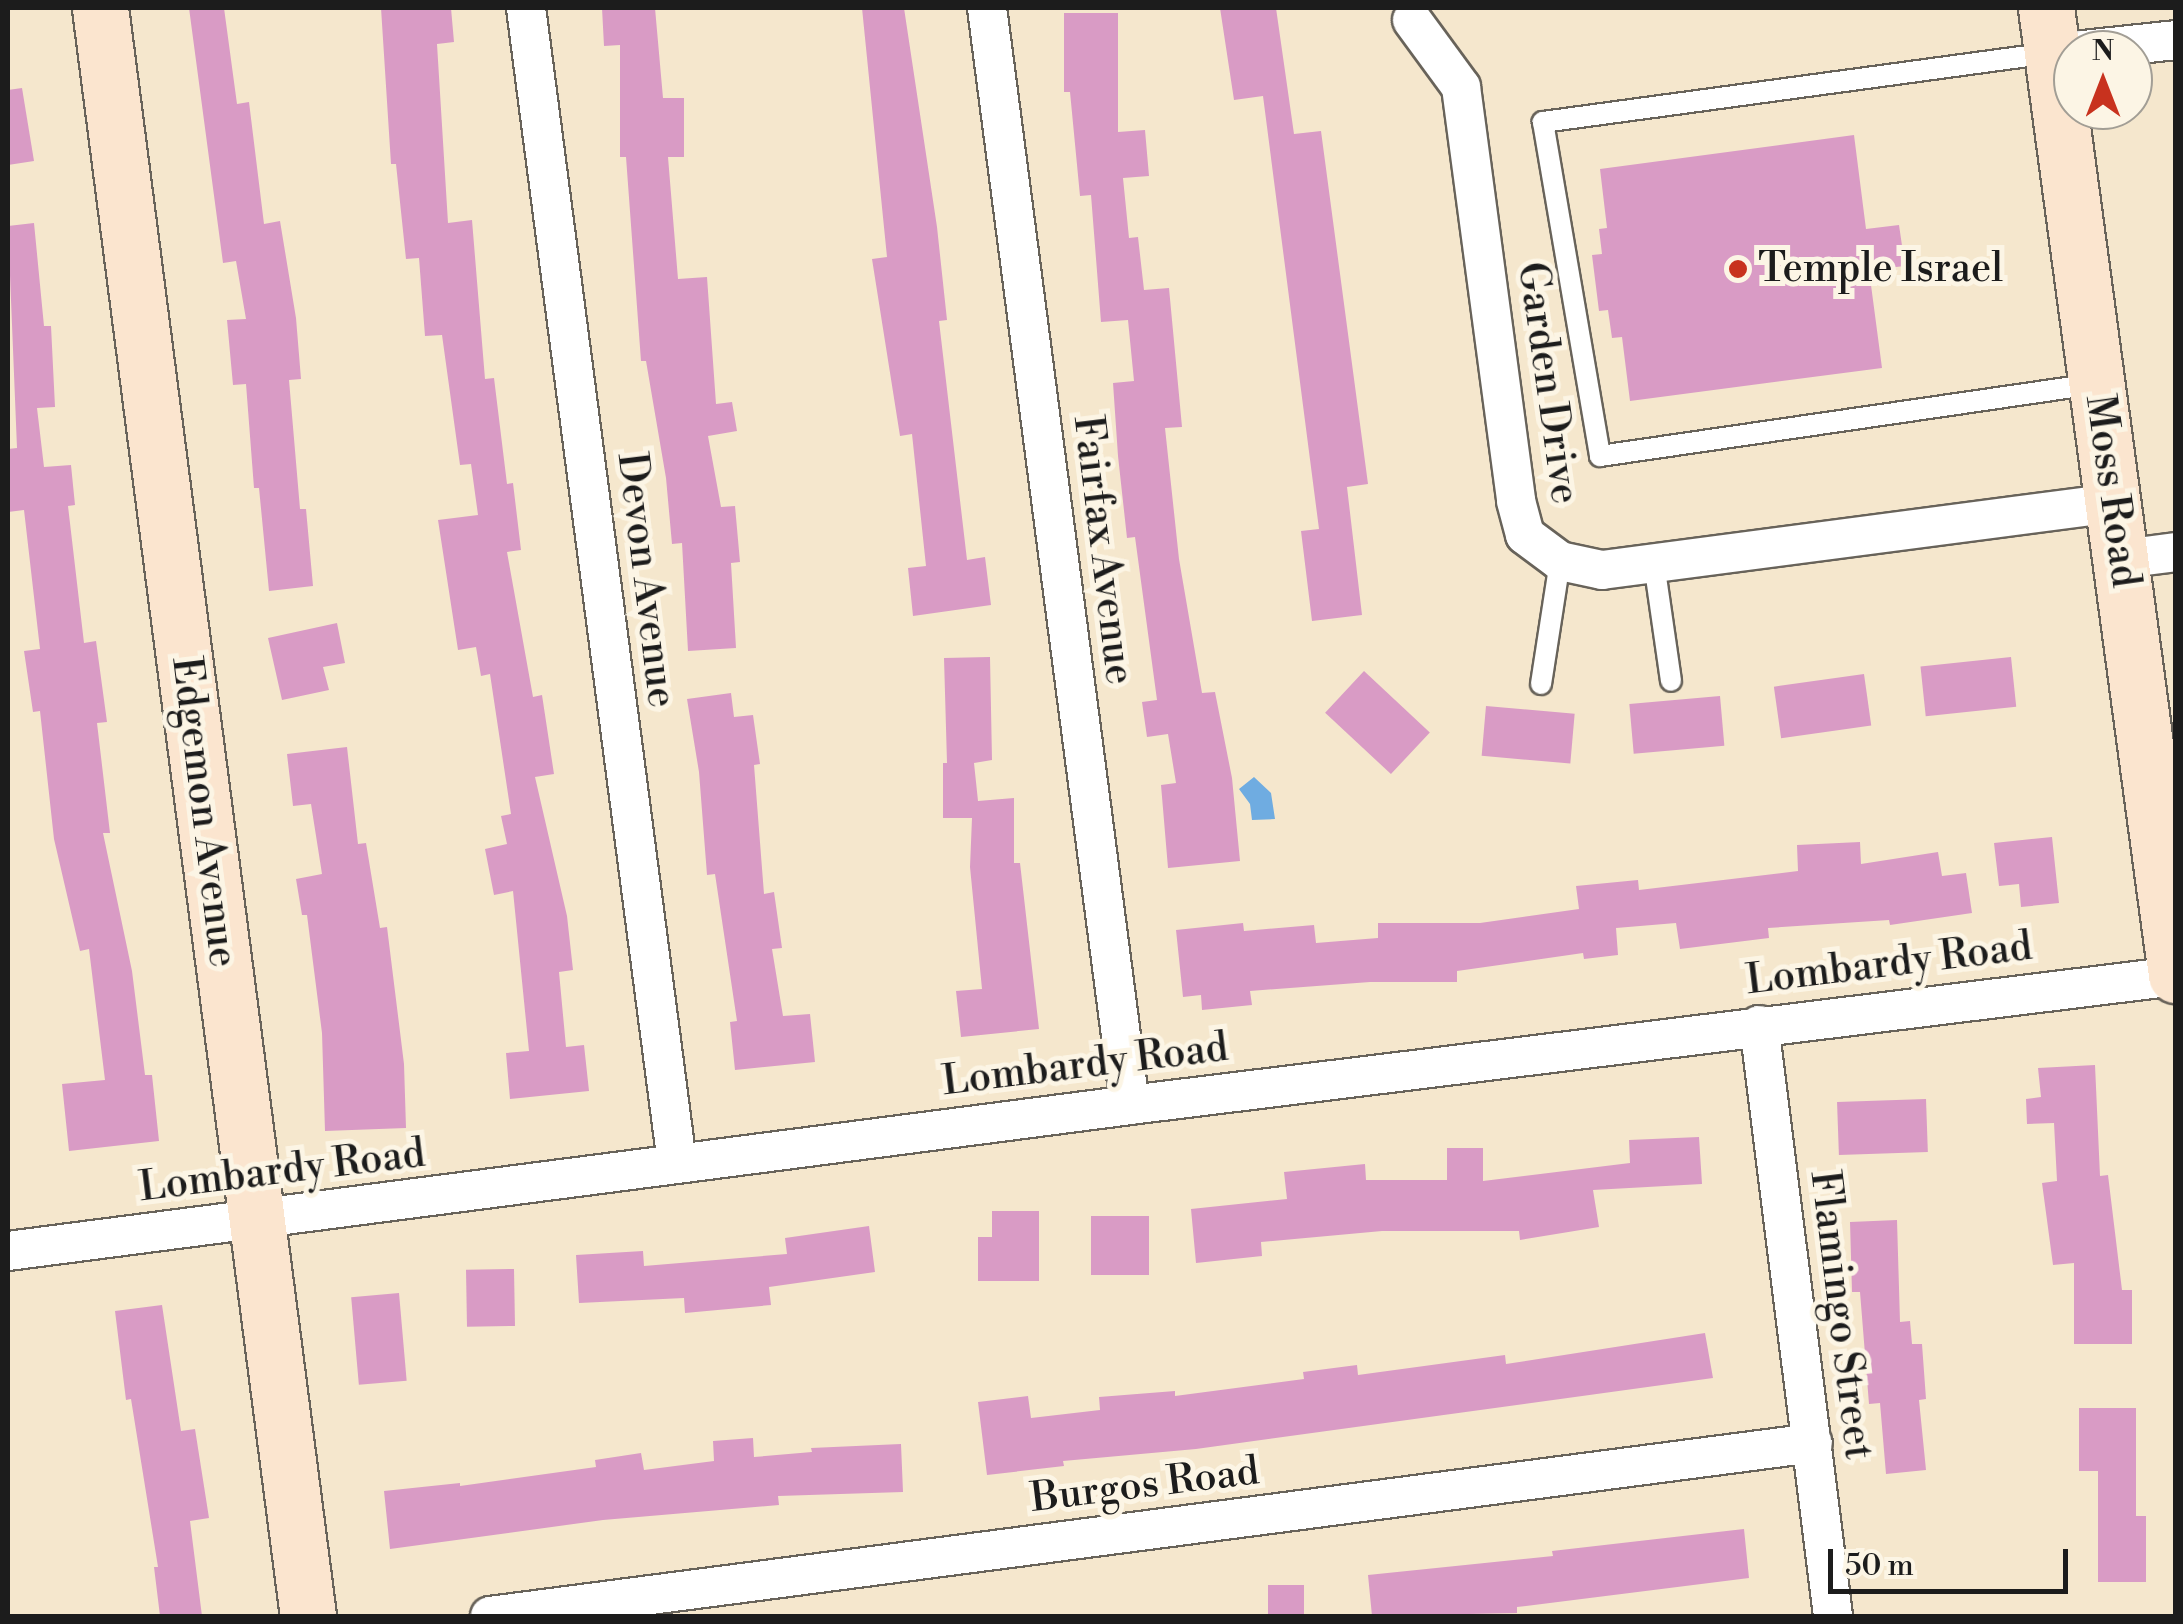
<!DOCTYPE html>
<style>
body{margin:0}
#map{position:relative;width:2183px;height:1624px;overflow:hidden;background:#f5e7cd;font-family:"Libre Bodoni",serif}
div>[style]{position:absolute}
.water>*{inset:0;background:#6face1}
.building>*{inset:0;background:#d99bc5;transform-origin:0 0}
.roads{filter:drop-shadow(2px 0 #68635a) drop-shadow(-2px 0 #68635a) drop-shadow(0 2px #68635a) drop-shadow(0 -2px #68635a)}
.lane>*{height:20px;margin:-10px;padding:0 10px;transform-origin:10px;border-radius:10px;background:#fff}
.street>*{height:38px;margin:-19px;padding:0 19px;transform-origin:19px;border-radius:19px;background:#fff}
.secondary>*{height:55px;margin:-27.5px;padding:0 27.5px;transform-origin:27.5px;border-radius:27.5px;background:#fbe5cf}
.dots>*{width:28px;height:28px;translate:-50% -50%;box-sizing:border-box;border:5px solid #fcf5e5;border-radius:50%}
span{translate:-50% -50%;white-space:nowrap;text-align:center;line-height:1.15;-webkit-text-stroke:10px #fcf5e5;paint-order:stroke}
.poi-label{font-size:40px;color:#1c1c1c}
.left{translate:0 -50%;text-align:left}
.street-label{font-size:40px;color:#1c1c1c}
.frame{position:absolute;inset:0;border:10px solid #1c1c1c;pointer-events:none}
.north{position:absolute;left:2053px;top:30px;width:100px;height:100px;box-sizing:border-box;background:#fcf5e5;border:2px solid #a29e95;border-radius:50%;rotate:0deg;font-size:28px;font-weight:700;line-height:40px;text-align:center;color:#1c1c1c}
.north::after{content:'';display:block;margin:auto;width:35px;height:45px;background:#c8321e;clip-path:polygon(50% 0,100% 100%,50% 72%,0 100%)}
.scale{position:absolute;left:1828px;top:1549px;width:240px;height:45px;box-sizing:border-box;border:5px solid #1c1c1c;border-top:0;padding-left:12px;font-size:30px;line-height:35px;white-space:nowrap;color:#1c1c1c;-webkit-text-stroke:8px #fcf5e5;paint-order:stroke}
</style>
<div id="map">
<div class="water">
<i style="clip-path:polygon(1254px 777px,1271px 793px,1275px 819px,1252px 820px,1250px 804px,1239px 789px)"></i>
</div>
<div class="building">
<i style="clip-path:polygon(189px 8px,224px 8px,237px 104px,249px 102px,264px 224px,280px 221px,296px 318px,301px 379px,289px 380px,300px 509px,306px 509px,313px 586px,269px 591px,259px 488px,254px 488px,246px 384px,233px 385px,227px 320px,246px 319px,236px 261px,223px 263px)"></i>
<i style="clip-path:polygon(381px 8px,451px 8px,454px 42px,437px 44px,448px 223px,472px 220px,485px 379px,494px 378px,507px 484px,513px 483px,521px 550px,507px 552px,533px 697px,542px 695px,554px 774px,535px 777px,567px 916px,573px 970px,559px 972px,566px 1047px,584px 1045px,589px 1091px,510px 1099px,506px 1053px,529px 1051px,513px 891px,494px 895px,485px 849px,507px 844px,501px 816px,511px 814px,490px 674px,481px 676px,476px 647px,458px 650px,438px 520px,478px 515px,471px 464px,460px 465px,442px 335px,425px 336px,419px 258px,406px 259px,396px 164px,391px 164px)"></i>
<i style="clip-path:polygon(602px 8px,655px 8px,663px 98px,684px 98px,684px 157px,668px 157px,678px 279px,707px 277px,716px 404px,732px 402px,737px 431px,708px 436px,721px 507px,735px 506px,740px 562px,731px 563px,736px 648px,688px 651px,682px 543px,672px 544px,666px 478px,646px 361px,641px 361px,626px 157px,620px 157px,620px 45px,604px 46px)"></i>
<i style="clip-path:polygon(862px 8px,904px 8px,937px 227px,947px 320px,939px 321px,967px 560px,985px 557px,991px 605px,913px 616px,908px 568px,926px 566px,912px 434px,900px 436px,872px 259px,887px 257px)"></i>
<i style="clip-path:polygon(1220px 8px,1276px 8px,1294px 134px,1321px 131px,1368px 484px,1347px 487px,1362px 615px,1312px 621px,1301px 531px,1319px 529px,1263px 96px,1234px 100px)"></i>
<i style="clip-path:polygon(1064px 13px,1118px 13px,1118px 132px,1145px 130px,1149px 176px,1123px 178px,1129px 238px,1138px 237px,1144px 290px,1169px 288px,1182px 427px,1165px 428px,1179px 559px,1202px 693px,1215px 692px,1232px 778px,1240px 861px,1168px 868px,1161px 785px,1176px 783px,1168px 734px,1147px 737px,1142px 702px,1157px 700px,1135px 537px,1127px 538px,1118px 456px,1113px 383px,1134px 381px,1128px 320px,1101px 322px,1091px 195px,1080px 196px,1070px 92px,1064px 92px)"></i>
<i style="clip-path:polygon(22px 88px,34px 161px,8px 165px,8px 90px)"></i>
<i style="clip-path:polygon(1854px 135px,1866px 229px,1899px 225px,1905px 266px,1869px 270px,1882px 368px,1630px 401px,1622px 337px,1612px 338px,1608px 310px,1599px 311px,1592px 255px,1602px 254px,1599px 229px,1607px 228px,1600px 169px)"></i>
<i style="clip-path:polygon(34px 223px,44px 326px,51px 326px,55px 407px,37px 408px,44px 467px,71px 465px,75px 505px,68px 506px,84px 643px,96px 641px,107px 722px,97px 723px,110px 833px,103px 833px,132px 971px,145px 1075px,152px 1075px,159px 1141px,69px 1151px,62px 1084px,105px 1080px,89px 949px,80px 951px,54px 839px,40px 711px,33px 712px,24px 651px,40px 649px,24px 510px,8px 512px,8px 449px,17px 448px,8px 226px)"></i>
<i style="clip-path:polygon(337px 623px,345px 663px,323px 667px,329px 690px,282px 700px,268px 638px)"></i>
<i style="clip-path:polygon(990px 657px,992px 760px,974px 763px,978px 801px,1014px 798px,1014px 863px,1020px 863px,1039px 1029px,961px 1037px,956px 991px,982px 989px,970px 867px,972px 818px,943px 818px,943px 763px,947px 763px,944px 658px)"></i>
<i style="left:2011px;top:657px;width:50px;height:91px;rotate:84deg"></i>
<i style="left:1364px;top:671px;width:90px;height:57px;rotate:43deg"></i>
<i style="left:1864px;top:674px;width:52px;height:91px;rotate:82deg"></i>
<i style="clip-path:polygon(731px 693px,734px 717px,753px 715px,760px 764px,754px 765px,764px 894px,774px 892px,782px 948px,772px 949px,783px 1016px,810px 1014px,815px 1062px,735px 1070px,730px 1022px,737px 1021px,715px 874px,707px 875px,699px 772px,687px 699px)"></i>
<i style="left:1720px;top:696px;width:50px;height:91px;rotate:85deg"></i>
<i style="left:1486px;top:706px;width:89px;height:50px;rotate:5deg"></i>
<i style="clip-path:polygon(347px 747px,358px 844px,366px 843px,380px 928px,387px 927px,404px 1064px,406px 1128px,325px 1131px,322px 1033px,307px 915px,302px 915px,296px 879px,322px 874px,311px 804px,293px 806px,287px 754px)"></i>
<i style="clip-path:polygon(2052px 837px,2059px 903px,2021px 907px,2019px 884px,1999px 886px,1994px 843px)"></i>
<i style="clip-path:polygon(1860px 842px,1861px 864px,1938px 852px,1942px 876px,1966px 873px,1972px 913px,1890px 925px,1889px 920px,1768px 928px,1769px 938px,1680px 949px,1676px 923px,1616px 928px,1618px 955px,1584px 959px,1583px 953px,1457px 971px,1457px 982px,1370px 982px,1250px 991px,1252px 1005px,1202px 1010px,1201px 995px,1183px 997px,1176px 930px,1243px 923px,1244px 931px,1314px 925px,1316px 943px,1378px 938px,1378px 923px,1480px 923px,1579px 909px,1576px 886px,1638px 880px,1639px 890px,1798px 871px,1797px 845px)"></i>
<i style="clip-path:polygon(2095px 1065px,2100px 1176px,2108px 1175px,2122px 1290px,2132px 1290px,2132px 1344px,2074px 1344px,2074px 1263px,2053px 1265px,2042px 1183px,2057px 1181px,2054px 1123px,2027px 1124px,2026px 1099px,2041px 1097px,2038px 1068px)"></i>
<i style="left:1926px;top:1099px;width:53px;height:89px;rotate:88deg"></i>
<i style="clip-path:polygon(1699px 1137px,1702px 1184px,1593px 1190px,1599px 1227px,1520px 1240px,1519px 1231px,1382px 1231px,1261px 1242px,1262px 1256px,1196px 1263px,1191px 1209px,1287px 1199px,1284px 1172px,1365px 1164px,1366px 1180px,1447px 1180px,1447px 1148px,1483px 1148px,1483px 1181px,1630px 1163px,1629px 1140px)"></i>
<i style="clip-path:polygon(992px 1211px,1039px 1211px,1039px 1281px,978px 1281px,978px 1237px,992px 1237px)"></i>
<i style="left:1091px;top:1216px;width:58px;height:59px"></i>
<i style="clip-path:polygon(1897px 1220px,1900px 1322px,1910px 1321px,1912px 1344px,1922px 1344px,1926px 1399px,1919px 1400px,1926px 1470px,1886px 1474px,1880px 1403px,1869px 1404px,1860px 1292px,1852px 1292px,1850px 1222px)"></i>
<i style="clip-path:polygon(869px 1226px,875px 1272px,769px 1287px,771px 1305px,685px 1313px,684px 1298px,579px 1303px,576px 1255px,643px 1251px,644px 1266px,787px 1254px,785px 1238px)"></i>
<i style="left:514px;top:1269px;width:57px;height:48px;rotate:89deg"></i>
<i style="left:399px;top:1293px;width:88px;height:48px;rotate:85deg"></i>
<i style="clip-path:polygon(162px 1305px,181px 1431px,195px 1429px,209px 1518px,190px 1521px,202px 1616px,160px 1616px,154px 1567px,158px 1567px,131px 1399px,126px 1400px,115px 1311px)"></i>
<i style="clip-path:polygon(1705px 1333px,1713px 1378px,1196px 1449px,1063px 1461px,1064px 1466px,987px 1475px,978px 1402px,1028px 1396px,1031px 1418px,1100px 1410px,1099px 1397px,1175px 1391px,1175px 1396px,1304px 1379px,1303px 1372px,1357px 1365px,1358px 1375px,1505px 1355px,1506px 1364px)"></i>
<i style="clip-path:polygon(2079px 1408px,2136px 1408px,2136px 1516px,2146px 1516px,2146px 1582px,2098px 1582px,2098px 1471px,2079px 1471px)"></i>
<i style="clip-path:polygon(753px 1438px,754px 1457px,812px 1452px,811px 1448px,901px 1444px,903px 1492px,778px 1496px,779px 1505px,603px 1520px,390px 1549px,384px 1491px,460px 1483px,460px 1486px,596px 1467px,595px 1460px,641px 1453px,644px 1470px,714px 1461px,713px 1441px)"></i>
<i style="clip-path:polygon(1744px 1529px,1749px 1578px,1517px 1607px,1517px 1613px,1372px 1616px,1368px 1575px,1553px 1556px,1552px 1551px)"></i>
<i style="left:1268px;top:1585px;width:36px;height:31px"></i>
</div>
<div class="roads">
<div class="lane">
<i style="left:2050px;top:53px;width:512px;rotate:172.25deg"></i>
<i style="left:1543px;top:122px;width:339px;rotate:80.3deg"></i>
<i style="left:1600px;top:456px;width:499px;rotate:-8.3deg"></i>
<i style="left:1654px;top:563px;width:119px;rotate:81.8deg"></i>
<i style="left:1541px;top:684px;width:124px;rotate:-81.2deg"></i>
</div>
<div class="street">
<i style="left:526px;top:8px;width:1165px;rotate:82.55deg"></i>
<i style="left:987px;top:8px;width:1106px;rotate:82.57deg"></i>
<i style="left:1412px;top:20px;width:83px;rotate:53.8deg"></i>
<i style="left:1461px;top:87px;width:418px;rotate:82.4deg"></i>
<i style="left:1516px;top:501px;width:35px;rotate:75deg"></i>
<i style="left:1525px;top:535px;width:44px;rotate:36.6deg"></i>
<i style="left:1560px;top:561px;width:43px;rotate:12.1deg"></i>
<i style="left:1602px;top:570px;width:515px;rotate:-7.47deg"></i>
<i style="left:2083px;top:50px;width:94px;rotate:-6.1deg"></i>
<i style="left:2122px;top:559px;width:54px;rotate:-7.4deg"></i>
<i style="left:1759px;top:1025px;width:596px;rotate:82.86deg"></i>
<i style="left:8px;top:1251px;width:1131px;rotate:-7.41deg"></i>
<i style="left:1130px;top:1105px;width:1054px;rotate:-7.03deg"></i>
<i style="left:490px;top:1616px;width:1334px;rotate:-7.45deg"></i>
</div>
<div class="secondary">
<i style="left:100px;top:8px;width:1621px;rotate:82.63deg"></i>
<i style="left:2046px;top:8px;width:976px;rotate:82.34deg"></i>
</div>
</div>
<div class="dots">
<i style="left:1738px;top:269px;background:#c8321e"></i>
</div>
<div class="poi-label">
<span class="left" style="left:1758px;top:269px">Temple Israel</span>
</div>
<div class="street-label">
<span style="left:1548px;top:383px;rotate:82deg">Garden Drive</span>
<span style="left:2112px;top:491px;rotate:82deg">Moss Road</span>
<span style="left:1103px;top:550px;rotate:83deg">Fairfax Avenue</span>
<span style="left:646px;top:580px;rotate:83deg">Devon Avenue</span>
<span style="left:204px;top:812px;rotate:83deg">Edgemon Avenue</span>
<span style="left:1889px;top:964px;rotate:-7deg">Lombardy Road</span>
<span style="left:1085px;top:1065px;rotate:-7deg">Lombardy Road</span>
<span style="left:282px;top:1171px;rotate:-7deg">Lombardy Road</span>
<span style="left:1841px;top:1315px;rotate:83deg">Flamingo Street</span>
<span style="left:1145px;top:1485px;rotate:-7deg">Burgos Road</span>
</div>
<div class="frame"></div>
<div class="north">N</div>
<div class="scale">50 m</div>
</div>
